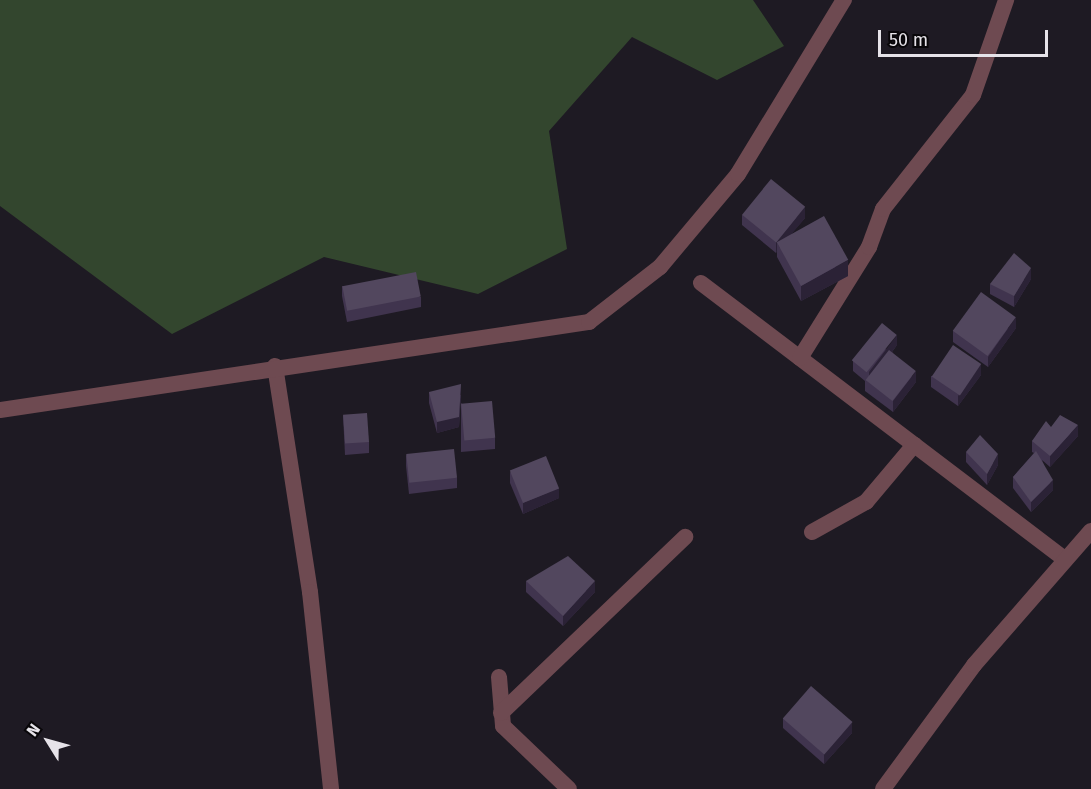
<!DOCTYPE html>
<style>
body{margin:0}
#map{position:relative;width:1091px;height:789px;overflow:hidden;background:#1e1a23;font-family:"Fira Sans",sans-serif}
div>[style]{position:absolute}
.green>*{inset:0;background:#33462e}
.minor>*{height:16px;margin:-8px;padding:0 8px;transform-origin:8px;border-radius:8px;background:#6e4a51}
.wall>*{inset:0;background:#40344e}
.shaded-wall>*{inset:0;background:#2b2236}
.building>*{inset:0;background:#52475e;transform-origin:0 0}
span{translate:-50% -50%;white-space:nowrap;text-align:center;line-height:1.15;-webkit-text-stroke:6px #080609;paint-order:stroke}
.north{position:absolute;left:18px;top:711px;width:60px;height:60px;-webkit-text-stroke:4px #080609;paint-order:stroke;rotate:307deg;font-size:16px;font-weight:700;line-height:24px;text-align:center;color:#e6e3e9}
.north::after{content:'';display:block;margin:auto;width:21px;height:27px;background:#e6e3e9;clip-path:polygon(50% 0,100% 100%,50% 72%,0 100%)}
.scale{position:absolute;left:878px;top:30px;width:170px;height:27px;box-sizing:border-box;border:3px solid #e6e3e9;border-top:0;padding-left:8px;font-size:18px;line-height:21px;white-space:nowrap;color:#e6e3e9;-webkit-text-stroke:4px #080609;paint-order:stroke}
</style>
<div id="map">
<div class="green">
<i style="clip-path:polygon(0 0,753px 0,784px 46px,717px 80px,632px 37px,549px 131px,567px 249px,478px 294px,324px 257px,172px 334px,0 206px)"></i>
</div>
<div class="minor">
<i style="left:701px;top:283px;width:457px;rotate:37.2deg"></i>
<i style="left:800px;top:358px;width:131px;rotate:-58.1deg"></i>
<i style="left:869px;top:247px;width:40px;rotate:-69.8deg"></i>
<i style="left:883px;top:209px;width:145px;rotate:-51.7deg"></i>
<i style="left:973px;top:95px;width:101px;rotate:-70.8deg"></i>
<i style="left:275px;top:366px;width:229px;rotate:81.2deg"></i>
<i style="left:310px;top:592px;width:198px;rotate:83.9deg"></i>
<i style="left:0;top:410px;width:596px;rotate:-8.5deg"></i>
<i style="left:589px;top:322px;width:90px;rotate:-37.8deg"></i>
<i style="left:660px;top:267px;width:121px;rotate:-50deg"></i>
<i style="left:738px;top:174px;width:204px;rotate:-58.7deg"></i>
<i style="left:812px;top:532px;width:62px;rotate:-29.1deg"></i>
<i style="left:866px;top:502px;width:75px;rotate:-49.9deg"></i>
<i style="left:499px;top:677px;width:49px;rotate:85.3deg"></i>
<i style="left:503px;top:726px;width:91px;rotate:43.7deg"></i>
<i style="left:501px;top:713px;width:255px;rotate:-43.7deg"></i>
<i style="left:883px;top:789px;width:154px;rotate:-53.7deg"></i>
<i style="left:974px;top:665px;width:178px;rotate:-48.9deg"></i>
</div>
<div class="wall">
<i style="clip-path:polygon(742px 215px,805px 218px,791px 234px,848px 276px,801px 301px,777px 257px,777px 251px,776px 253px,742px 225px)"></i>
<i style="clip-path:polygon(1031px 279px,1014px 307px,990px 294px,990px 284px)"></i>
<i style="clip-path:polygon(342px 286px,421px 297px,421px 307px,347px 322px,342px 296px)"></i>
<i style="clip-path:polygon(1016px 328px,988px 367px,953px 342px,953px 331px)"></i>
<i style="clip-path:polygon(897px 345px,892px 352px,916px 382px,893px 412px,865px 391px,865px 381px,853px 371px,853px 361px)"></i>
<i style="clip-path:polygon(981px 375px,958px 406px,931px 387px,931px 376px)"></i>
<i style="clip-path:polygon(429px 392px,461px 395px,459px 427px,437px 433px,429px 403px)"></i>
<i style="clip-path:polygon(461px 403px,495px 438px,495px 449px,461px 452px)"></i>
<i style="clip-path:polygon(343px 415px,369px 442px,369px 453px,345px 455px)"></i>
<i style="clip-path:polygon(1051px 427px,1078px 436px,1050px 467px,1042px 460px,1053px 490px,1031px 512px,1013px 488px,1013px 477px,1034px 453px,1032px 452px,1032px 441px)"></i>
<i style="clip-path:polygon(966px 452px,998px 465px,987px 485px,966px 462px)"></i>
<i style="clip-path:polygon(406px 455px,457px 478px,457px 488px,409px 494px,406px 466px)"></i>
<i style="clip-path:polygon(510px 472px,559px 498px,523px 514px,510px 483px)"></i>
<i style="clip-path:polygon(526px 581px,595px 592px,563px 626px,526px 592px)"></i>
<i style="clip-path:polygon(783px 718px,852px 733px,824px 764px,783px 728px)"></i>
</div>
<div class="shaded-wall">
<i style="clip-path:polygon(805px 207px,805px 218px,780px 248px,777px 242px,777px 251px,776px 253px,776px 242px)"></i>
<i style="clip-path:polygon(848px 260px,848px 276px,801px 301px,801px 286px)"></i>
<i style="clip-path:polygon(1031px 268px,1031px 279px,1014px 307px,1014px 296px)"></i>
<i style="clip-path:polygon(1016px 317px,1016px 328px,988px 367px,988px 357px)"></i>
<i style="clip-path:polygon(897px 335px,897px 345px,869px 383px,869px 372px)"></i>
<i style="clip-path:polygon(981px 364px,981px 375px,958px 406px,958px 396px)"></i>
<i style="clip-path:polygon(916px 371px,916px 382px,893px 412px,893px 401px)"></i>
<i style="clip-path:polygon(461px 384px,459px 427px,437px 433px,437px 422px)"></i>
<i style="clip-path:polygon(1078px 425px,1078px 436px,1050px 467px,1050px 456px)"></i>
<i style="clip-path:polygon(998px 454px,998px 465px,987px 485px,987px 474px)"></i>
<i style="clip-path:polygon(1053px 480px,1053px 490px,1031px 512px,1031px 502px)"></i>
<i style="clip-path:polygon(559px 488px,559px 498px,523px 514px,523px 503px)"></i>
<i style="clip-path:polygon(595px 581px,595px 592px,563px 626px,563px 616px)"></i>
<i style="clip-path:polygon(852px 722px,852px 733px,824px 764px,824px 754px)"></i>
</div>
<div class="building">
<i style="left:771px;top:179px;width:44px;height:46px;rotate:39deg"></i>
<i style="left:824px;top:216px;width:50px;height:54px;rotate:61deg"></i>
<i style="clip-path:polygon(1014px 253px,1031px 268px,1014px 296px,990px 284px)"></i>
<i style="left:416px;top:272px;width:25px;height:75px;rotate:79deg"></i>
<i style="left:981px;top:292px;width:43px;height:48px;rotate:36deg"></i>
<i style="left:882px;top:323px;width:19px;height:48px;rotate:39deg"></i>
<i style="left:953px;top:345px;width:34px;height:38px;rotate:34deg"></i>
<i style="left:889px;top:350px;width:34px;height:38px;rotate:38deg"></i>
<i style="clip-path:polygon(461px 384px,459px 417px,437px 422px,429px 392px)"></i>
<i style="left:492px;top:401px;width:37px;height:31px;rotate:85deg"></i>
<i style="left:367px;top:413px;width:29px;height:24px;rotate:86deg"></i>
<i style="clip-path:polygon(1060px 415px,1078px 425px,1050px 456px,1032px 441px,1046px 421px,1051px 427px)"></i>
<i style="clip-path:polygon(980px 435px,998px 454px,987px 474px,966px 452px)"></i>
<i style="left:454px;top:449px;width:29px;height:48px;rotate:84deg"></i>
<i style="clip-path:polygon(1036px 451px,1053px 480px,1031px 502px,1013px 477px)"></i>
<i style="left:546px;top:456px;width:35px;height:39px;rotate:68deg"></i>
<i style="clip-path:polygon(568px 556px,595px 581px,563px 616px,526px 581px)"></i>
<i style="left:811px;top:686px;width:55px;height:43px;rotate:41deg"></i>
</div>
<div class="north">N</div>
<div class="scale">50 m</div>
</div>
